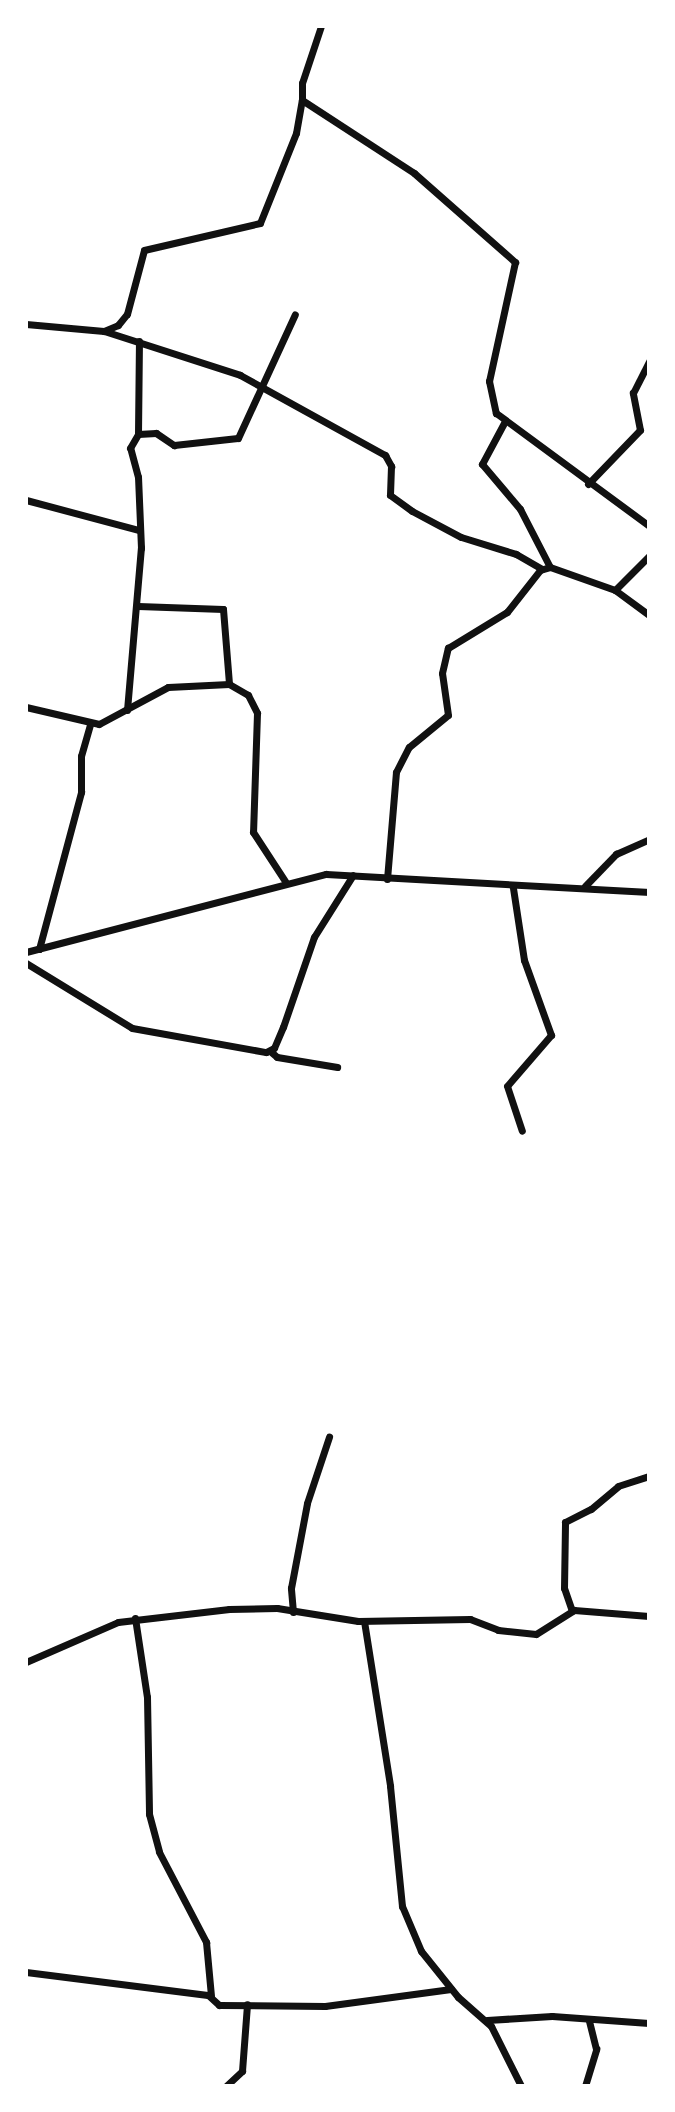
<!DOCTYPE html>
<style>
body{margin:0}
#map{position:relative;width:675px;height:2112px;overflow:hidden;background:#fff;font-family:Roboto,sans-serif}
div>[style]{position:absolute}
.minor>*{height:7px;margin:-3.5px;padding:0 3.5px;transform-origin:3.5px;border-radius:3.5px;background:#111}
span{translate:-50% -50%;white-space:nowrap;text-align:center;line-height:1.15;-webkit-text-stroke:8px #fff;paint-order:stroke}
.frame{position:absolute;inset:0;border:28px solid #fff;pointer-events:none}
</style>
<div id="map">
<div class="minor">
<i style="left:321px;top:26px;width:60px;rotate:108.4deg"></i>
<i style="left:302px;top:83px;width:17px;rotate:90deg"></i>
<i style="left:302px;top:100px;width:134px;rotate:33.1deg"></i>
<i style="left:414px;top:173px;width:135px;rotate:41.4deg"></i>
<i style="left:515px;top:262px;width:122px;rotate:102.3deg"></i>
<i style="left:489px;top:381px;width:33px;rotate:78deg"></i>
<i style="left:496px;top:413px;width:190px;rotate:36.4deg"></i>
<i style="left:26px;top:324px;width:78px;rotate:5.1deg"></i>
<i style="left:104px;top:331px;width:143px;rotate:17.9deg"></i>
<i style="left:240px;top:375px;width:166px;rotate:28.9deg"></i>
<i style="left:385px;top:455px;width:13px;rotate:61deg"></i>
<i style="left:391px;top:466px;width:29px;rotate:92deg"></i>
<i style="left:390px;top:495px;width:27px;rotate:36deg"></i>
<i style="left:412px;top:511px;width:55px;rotate:28deg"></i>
<i style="left:461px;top:537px;width:58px;rotate:17.2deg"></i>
<i style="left:516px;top:554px;width:30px;rotate:30deg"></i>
<i style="left:104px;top:331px;width:15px;rotate:-23deg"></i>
<i style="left:118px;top:325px;width:14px;rotate:-51deg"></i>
<i style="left:127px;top:314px;width:66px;rotate:-75.1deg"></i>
<i style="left:144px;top:250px;width:119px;rotate:-13.1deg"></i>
<i style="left:260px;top:223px;width:97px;rotate:-68.2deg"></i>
<i style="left:296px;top:133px;width:34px;rotate:-80deg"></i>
<i style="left:505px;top:421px;width:49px;rotate:118.1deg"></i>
<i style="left:482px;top:464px;width:59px;rotate:49.8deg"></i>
<i style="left:520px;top:509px;width:65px;rotate:62.7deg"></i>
<i style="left:138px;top:434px;width:18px;rotate:-3deg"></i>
<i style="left:156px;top:433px;width:22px;rotate:34deg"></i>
<i style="left:174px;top:445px;width:64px;rotate:-6.2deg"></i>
<i style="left:238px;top:438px;width:136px;rotate:-65.3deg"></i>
<i style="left:588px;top:484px;width:75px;rotate:-46.1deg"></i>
<i style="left:640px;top:430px;width:38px;rotate:-101deg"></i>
<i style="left:633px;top:393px;width:36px;rotate:-63deg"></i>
<i style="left:26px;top:500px;width:117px;rotate:14.9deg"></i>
<i style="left:615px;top:590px;width:48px;rotate:-45deg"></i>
<i style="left:138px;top:606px;width:85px;rotate:2deg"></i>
<i style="left:223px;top:609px;width:75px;rotate:85.4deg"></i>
<i style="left:229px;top:684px;width:22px;rotate:30deg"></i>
<i style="left:248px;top:695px;width:20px;rotate:63deg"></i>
<i style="left:257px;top:713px;width:119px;rotate:91.9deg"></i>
<i style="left:253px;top:832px;width:59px;rotate:56.9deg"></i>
<i style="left:26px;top:707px;width:75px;rotate:13.1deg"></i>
<i style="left:99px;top:724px;width:78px;rotate:-28.2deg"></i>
<i style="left:168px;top:687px;width:61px;rotate:-2.8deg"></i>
<i style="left:127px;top:710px;width:163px;rotate:-85.1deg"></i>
<i style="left:141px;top:548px;width:71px;rotate:-92.4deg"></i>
<i style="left:138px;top:477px;width:30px;rotate:-105deg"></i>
<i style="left:130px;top:448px;width:16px;rotate:-60deg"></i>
<i style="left:138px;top:434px;width:93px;rotate:-89.4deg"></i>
<i style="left:387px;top:879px;width:107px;rotate:-85.2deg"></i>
<i style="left:396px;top:772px;width:28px;rotate:-63deg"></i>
<i style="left:409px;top:747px;width:50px;rotate:-39.4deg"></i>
<i style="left:448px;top:715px;width:42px;rotate:-98.1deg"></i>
<i style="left:442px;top:673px;width:26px;rotate:-77deg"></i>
<i style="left:448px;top:648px;width:69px;rotate:-31.4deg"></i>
<i style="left:507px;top:612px;width:53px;rotate:-51.8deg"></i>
<i style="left:540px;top:570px;width:10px;rotate:-17deg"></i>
<i style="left:550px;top:567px;width:69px;rotate:19.5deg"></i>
<i style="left:615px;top:590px;width:42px;rotate:36.3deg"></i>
<i style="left:585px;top:886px;width:45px;rotate:-45.9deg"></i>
<i style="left:616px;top:854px;width:36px;rotate:-24deg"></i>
<i style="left:513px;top:888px;width:73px;rotate:81.3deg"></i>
<i style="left:524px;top:960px;width:80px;rotate:70.2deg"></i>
<i style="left:551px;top:1035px;width:67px;rotate:130.8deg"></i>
<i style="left:507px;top:1086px;width:47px;rotate:71.6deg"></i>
<i style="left:39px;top:949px;width:163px;rotate:-75deg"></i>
<i style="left:81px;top:792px;width:36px;rotate:-90deg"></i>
<i style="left:81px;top:756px;width:33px;rotate:-74deg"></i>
<i style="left:26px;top:952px;width:310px;rotate:-14.6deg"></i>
<i style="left:326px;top:874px;width:324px;rotate:3.2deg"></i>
<i style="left:26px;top:963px;width:124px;rotate:31.5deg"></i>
<i style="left:132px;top:1028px;width:136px;rotate:10.2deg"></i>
<i style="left:266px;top:1052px;width:9px;rotate:-27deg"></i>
<i style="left:274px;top:1048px;width:23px;rotate:-67deg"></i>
<i style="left:283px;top:1027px;width:95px;rotate:-71deg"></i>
<i style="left:314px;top:937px;width:73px;rotate:-57.8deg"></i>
<i style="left:270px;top:1051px;width:9px;rotate:41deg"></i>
<i style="left:277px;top:1057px;width:61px;rotate:9.5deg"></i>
<i style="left:572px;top:1611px;width:24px;rotate:-109deg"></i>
<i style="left:564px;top:1588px;width:66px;rotate:-89.1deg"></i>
<i style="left:565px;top:1522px;width:29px;rotate:-27deg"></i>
<i style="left:591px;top:1509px;width:35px;rotate:-40deg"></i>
<i style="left:618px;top:1486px;width:33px;rotate:-18deg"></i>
<i style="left:293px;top:1612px;width:24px;rotate:-95deg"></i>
<i style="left:291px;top:1588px;width:86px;rotate:-79.3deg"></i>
<i style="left:307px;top:1503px;width:70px;rotate:-71.6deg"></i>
<i style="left:135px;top:1618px;width:80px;rotate:81.4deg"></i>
<i style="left:147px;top:1697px;width:117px;rotate:89deg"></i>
<i style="left:149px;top:1814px;width:39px;rotate:75deg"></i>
<i style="left:159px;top:1852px;width:102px;rotate:62.4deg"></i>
<i style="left:206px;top:1942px;width:54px;rotate:84.7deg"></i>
<i style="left:364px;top:1621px;width:167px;rotate:81deg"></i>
<i style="left:390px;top:1786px;width:121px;rotate:84.3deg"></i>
<i style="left:402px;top:1906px;width:49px;rotate:67.1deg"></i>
<i style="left:421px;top:1951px;width:59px;rotate:51.2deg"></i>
<i style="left:458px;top:1997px;width:44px;rotate:41.3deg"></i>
<i style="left:491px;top:2026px;width:67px;rotate:63.4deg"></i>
<i style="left:26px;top:1662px;width:100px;rotate:-23.5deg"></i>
<i style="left:118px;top:1622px;width:112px;rotate:-6.7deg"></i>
<i style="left:229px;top:1609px;width:48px;rotate:-1.2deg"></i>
<i style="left:277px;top:1608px;width:82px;rotate:9.1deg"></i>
<i style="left:358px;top:1621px;width:112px;rotate:-1deg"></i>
<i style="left:470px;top:1619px;width:30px;rotate:21deg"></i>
<i style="left:498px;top:1630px;width:38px;rotate:6deg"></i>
<i style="left:536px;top:1634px;width:45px;rotate:-32.3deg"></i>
<i style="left:574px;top:1610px;width:75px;rotate:4.6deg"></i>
<i style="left:26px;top:1972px;width:183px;rotate:7.2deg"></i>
<i style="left:208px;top:1995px;width:15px;rotate:42deg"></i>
<i style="left:219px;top:2005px;width:106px;rotate:0.5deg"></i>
<i style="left:325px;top:2006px;width:127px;rotate:-7.7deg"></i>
<i style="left:487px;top:2020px;width:65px;rotate:-3.5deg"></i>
<i style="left:552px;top:2016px;width:97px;rotate:4.1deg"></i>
<i style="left:226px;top:2086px;width:22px;rotate:-43deg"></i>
<i style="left:242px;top:2071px;width:67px;rotate:-85.7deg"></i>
<i style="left:585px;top:2086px;width:39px;rotate:-73deg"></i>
<i style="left:596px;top:2049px;width:29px;rotate:-104deg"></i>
</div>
<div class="frame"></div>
</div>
